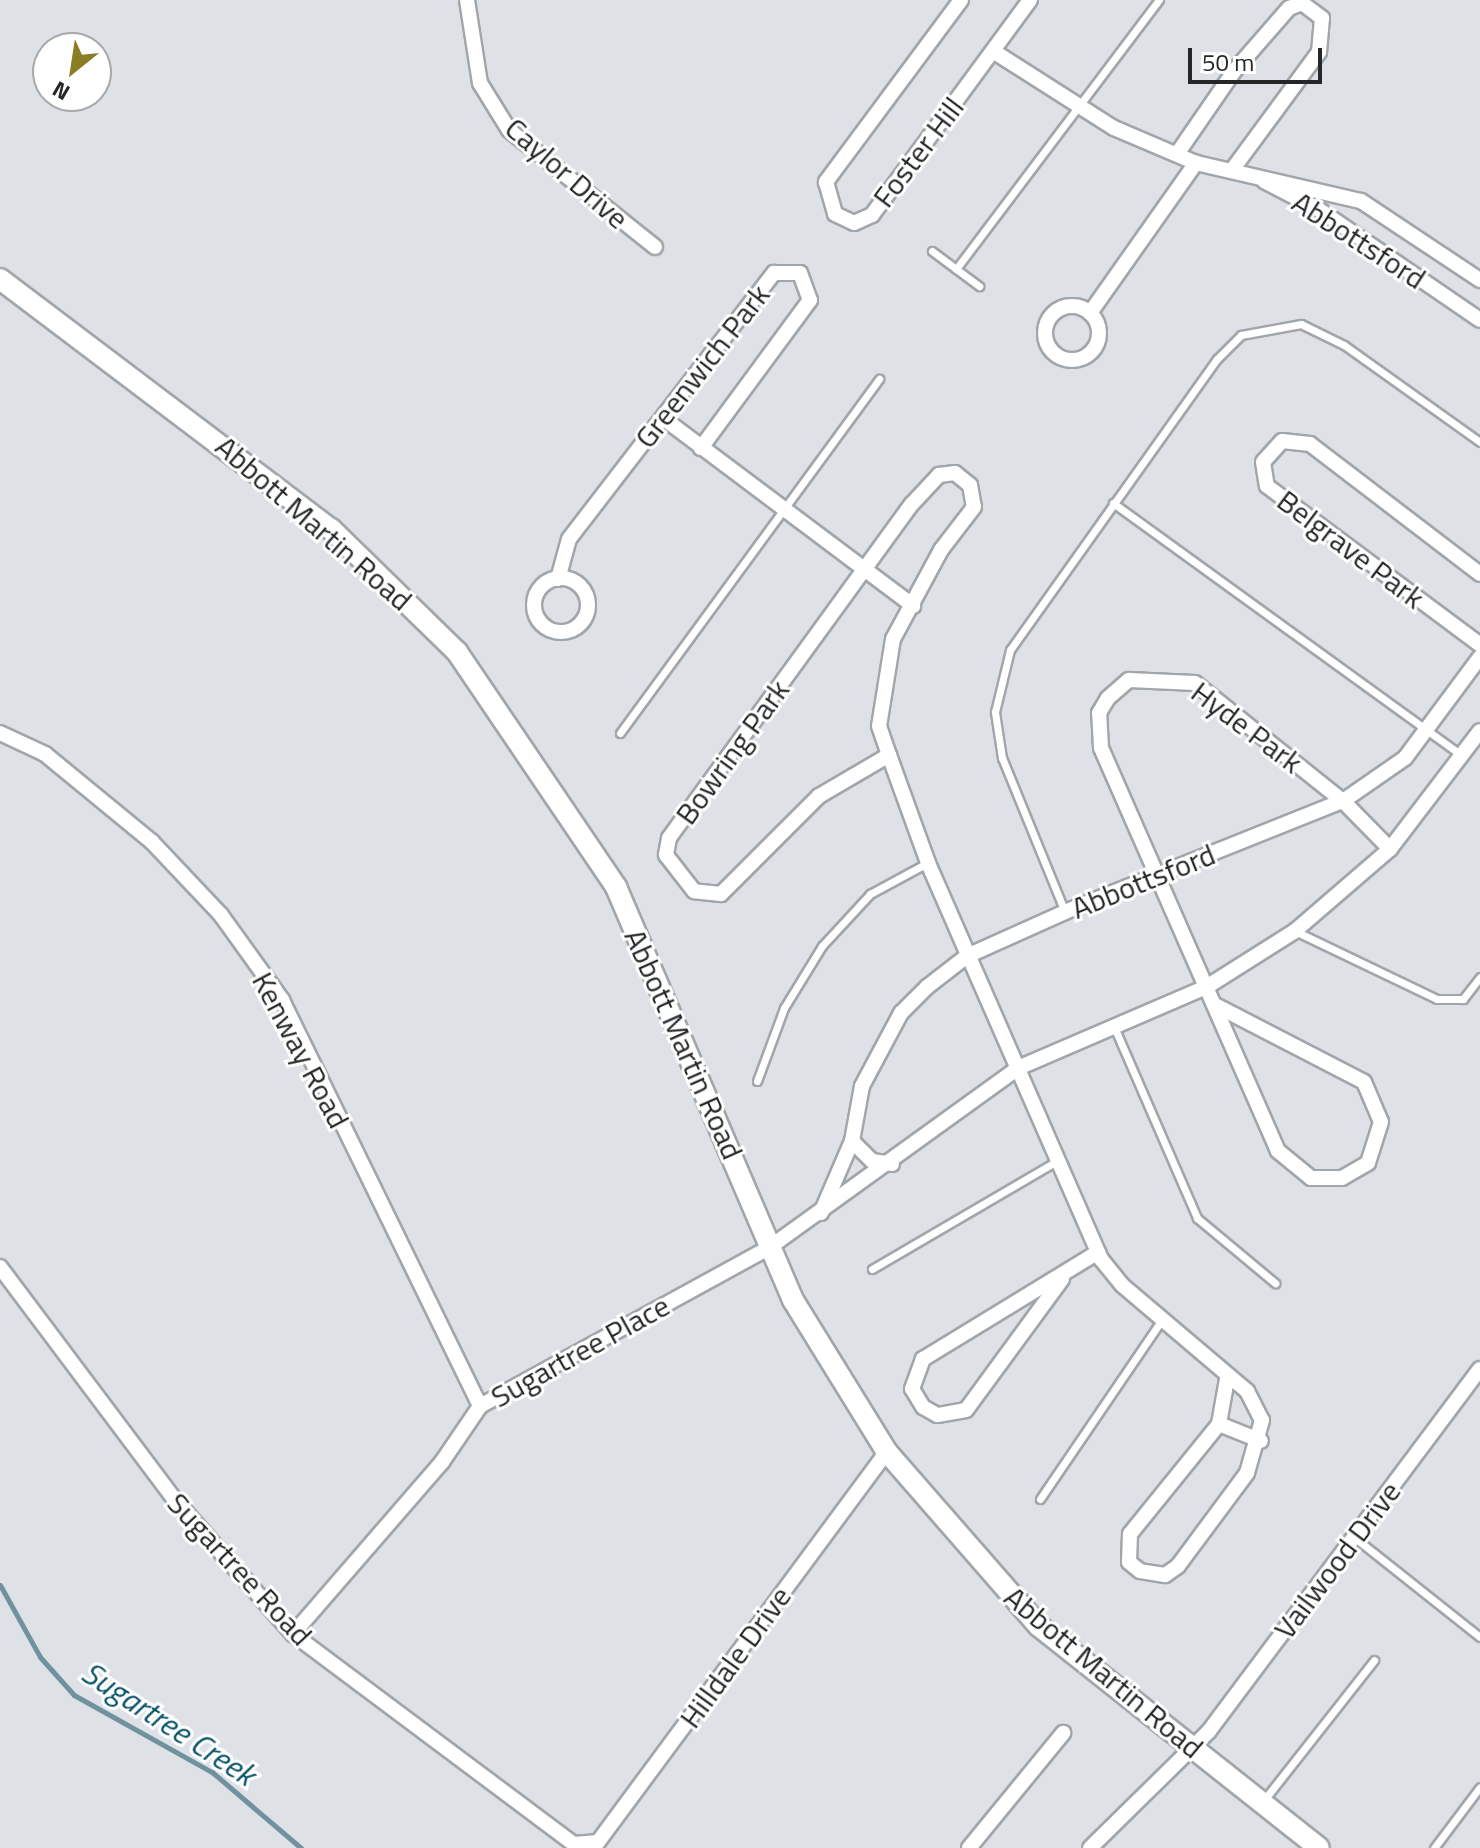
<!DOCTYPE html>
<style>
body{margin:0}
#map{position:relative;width:1480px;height:1848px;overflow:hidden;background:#dee2e7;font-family:"Titillium Web",sans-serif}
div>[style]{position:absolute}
.stream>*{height:5px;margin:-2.5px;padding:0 2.5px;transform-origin:2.5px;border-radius:2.5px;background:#70929f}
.roads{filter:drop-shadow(2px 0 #a1a6aa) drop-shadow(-2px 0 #a1a6aa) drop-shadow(0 2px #a1a6aa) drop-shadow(0 -2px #a1a6aa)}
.service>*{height:7px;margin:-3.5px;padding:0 3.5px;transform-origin:3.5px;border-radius:3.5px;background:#fff}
.minor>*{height:14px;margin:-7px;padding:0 7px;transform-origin:7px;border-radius:7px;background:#fff}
.minor>.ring{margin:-7px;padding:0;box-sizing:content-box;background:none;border:14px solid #fff;border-radius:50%}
.secondary>*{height:20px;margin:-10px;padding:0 10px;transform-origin:10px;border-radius:10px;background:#fff}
span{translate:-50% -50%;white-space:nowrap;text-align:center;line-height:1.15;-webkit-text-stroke:6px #fff;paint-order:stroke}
.street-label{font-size:30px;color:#242627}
.water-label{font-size:32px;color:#085366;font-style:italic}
.north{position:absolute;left:32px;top:32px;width:80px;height:80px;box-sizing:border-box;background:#fff;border:2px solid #a7a8a9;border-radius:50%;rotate:210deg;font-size:22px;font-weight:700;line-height:32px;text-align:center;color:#242627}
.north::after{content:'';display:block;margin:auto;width:28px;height:36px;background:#8b7d23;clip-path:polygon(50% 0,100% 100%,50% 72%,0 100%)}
.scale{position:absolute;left:1188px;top:48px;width:134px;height:36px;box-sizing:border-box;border:4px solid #242627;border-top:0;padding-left:10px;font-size:24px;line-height:28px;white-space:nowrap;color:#242627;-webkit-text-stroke:6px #fff;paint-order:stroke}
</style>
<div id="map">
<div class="stream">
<i style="left:0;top:1585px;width:82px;rotate:60.9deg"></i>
<i style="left:40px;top:1657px;width:51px;rotate:48.2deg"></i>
<i style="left:74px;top:1695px;width:158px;rotate:29.2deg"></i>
<i style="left:212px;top:1772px;width:117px;rotate:40.5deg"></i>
</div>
<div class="roads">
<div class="service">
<i style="left:932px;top:251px;width:59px;rotate:36.7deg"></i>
<i style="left:956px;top:269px;width:337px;rotate:-53deg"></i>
<i style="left:1113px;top:503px;width:430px;rotate:35.9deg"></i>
<i style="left:620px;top:733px;width:439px;rotate:-53.8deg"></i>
<i style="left:1065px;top:912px;width:166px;rotate:-112.2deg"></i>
<i style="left:1002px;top:758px;width:47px;rotate:-98.7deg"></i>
<i style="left:995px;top:712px;width:64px;rotate:-76.4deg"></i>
<i style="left:1010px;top:650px;width:357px;rotate:-54.6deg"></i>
<i style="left:1217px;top:359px;width:34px;rotate:-45deg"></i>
<i style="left:1241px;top:335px;width:61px;rotate:-10.4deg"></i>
<i style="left:1301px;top:324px;width:48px;rotate:26deg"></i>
<i style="left:1344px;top:345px;width:167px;rotate:35.5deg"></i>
<i style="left:1295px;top:931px;width:157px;rotate:25.6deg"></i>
<i style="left:1437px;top:999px;width:26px"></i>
<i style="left:1463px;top:999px;width:28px;rotate:-52deg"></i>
<i style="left:1115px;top:1029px;width:206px;rotate:66.5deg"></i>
<i style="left:1197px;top:1218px;width:102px;rotate:39.8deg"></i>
<i style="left:757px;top:1081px;width:78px;rotate:-69.7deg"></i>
<i style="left:784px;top:1008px;width:73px;rotate:-58.5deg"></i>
<i style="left:822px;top:946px;width:71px;rotate:-47.3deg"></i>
<i style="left:870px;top:894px;width:65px;rotate:-28.5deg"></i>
<i style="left:872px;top:1269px;width:214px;rotate:-30.3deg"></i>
<i style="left:1040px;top:1499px;width:215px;rotate:-55.8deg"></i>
<i style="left:1355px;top:1538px;width:159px;rotate:38.4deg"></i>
<i style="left:1264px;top:1800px;width:178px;rotate:-51.8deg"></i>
<i style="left:1434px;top:1848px;width:76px;rotate:-53deg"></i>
</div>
<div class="minor">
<i style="left:467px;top:0;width:84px;rotate:81.1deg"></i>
<i style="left:480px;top:83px;width:55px;rotate:58.3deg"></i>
<i style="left:509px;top:130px;width:187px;rotate:38.7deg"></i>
<i style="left:961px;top:0;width:227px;rotate:126.6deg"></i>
<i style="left:826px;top:182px;width:33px;rotate:74deg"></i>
<i style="left:835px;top:214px;width:21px;rotate:25deg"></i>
<i style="left:854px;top:223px;width:20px;rotate:-24deg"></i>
<i style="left:872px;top:215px;width:267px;rotate:-53.7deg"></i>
<i style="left:993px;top:51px;width:143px;rotate:32.5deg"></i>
<i style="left:1114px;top:128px;width:89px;rotate:23.1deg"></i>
<i style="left:1196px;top:163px;width:169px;rotate:13deg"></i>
<i style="left:1361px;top:201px;width:143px;rotate:33.6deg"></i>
<i style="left:1177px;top:154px;width:102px;rotate:-55.4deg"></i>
<i style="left:1235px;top:70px;width:82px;rotate:-48.9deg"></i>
<i style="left:1289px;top:8px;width:14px;rotate:-21deg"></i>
<i style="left:1302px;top:3px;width:25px;rotate:37deg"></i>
<i style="left:1322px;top:18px;width:34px;rotate:95deg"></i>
<i style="left:1319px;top:52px;width:142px;rotate:126.4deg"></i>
<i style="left:1264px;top:181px;width:61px;rotate:27.4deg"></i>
<i style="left:1318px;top:209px;width:196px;rotate:34.4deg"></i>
<i class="ring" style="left:1045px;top:306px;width:40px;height:40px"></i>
<i style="left:1090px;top:313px;width:184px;rotate:-54.8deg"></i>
<i style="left:663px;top:418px;width:313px;rotate:36.9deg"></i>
<i style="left:1480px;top:574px;width:214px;rotate:-142.6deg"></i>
<i style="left:1310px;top:444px;width:28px;rotate:-174deg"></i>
<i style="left:1282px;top:441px;width:28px;rotate:132deg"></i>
<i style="left:1263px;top:462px;width:24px;rotate:81deg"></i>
<i style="left:1267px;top:486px;width:266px;rotate:36.7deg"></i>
<i class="ring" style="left:534px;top:578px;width:40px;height:40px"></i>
<i style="left:558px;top:579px;width:41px;rotate:-74.6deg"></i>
<i style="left:569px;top:539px;width:336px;rotate:-52.4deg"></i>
<i style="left:774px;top:273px;width:26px"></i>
<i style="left:800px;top:273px;width:29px;rotate:70deg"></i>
<i style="left:810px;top:300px;width:184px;rotate:126.4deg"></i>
<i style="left:0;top:733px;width:50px;rotate:25deg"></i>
<i style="left:45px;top:754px;width:139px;rotate:39.4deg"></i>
<i style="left:152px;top:842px;width:100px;rotate:46.6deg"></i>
<i style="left:221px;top:915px;width:105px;rotate:54.3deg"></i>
<i style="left:282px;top:1000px;width:452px;rotate:64deg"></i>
<i style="left:889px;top:755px;width:81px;rotate:149.6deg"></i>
<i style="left:819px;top:796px;width:139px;rotate:135deg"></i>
<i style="left:721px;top:894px;width:27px;rotate:-174deg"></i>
<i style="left:694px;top:891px;width:46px;rotate:-127.9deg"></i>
<i style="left:666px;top:855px;width:17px;rotate:-80deg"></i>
<i style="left:669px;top:838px;width:413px;rotate:-54deg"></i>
<i style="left:912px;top:504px;width:40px;rotate:-47deg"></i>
<i style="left:939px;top:475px;width:16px;rotate:-7deg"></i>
<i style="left:955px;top:473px;width:19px;rotate:39deg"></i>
<i style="left:970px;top:485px;width:22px;rotate:80deg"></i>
<i style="left:974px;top:507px;width:54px;rotate:127.5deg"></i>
<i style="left:941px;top:550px;width:101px;rotate:118.3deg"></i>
<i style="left:893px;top:639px;width:88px;rotate:99.1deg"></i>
<i style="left:879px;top:726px;width:31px;rotate:71deg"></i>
<i style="left:889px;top:755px;width:115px;rotate:70.1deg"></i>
<i style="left:928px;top:863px;width:432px;rotate:66.4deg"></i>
<i style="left:1101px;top:1259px;width:33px;rotate:51deg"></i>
<i style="left:1122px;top:1285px;width:164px;rotate:40.3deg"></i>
<i style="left:1247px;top:1391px;width:33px;rotate:63deg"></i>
<i style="left:1262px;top:1420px;width:55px;rotate:105.8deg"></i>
<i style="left:1247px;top:1473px;width:116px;rotate:126.6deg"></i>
<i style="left:1178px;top:1566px;width:16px;rotate:145deg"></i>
<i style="left:1165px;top:1575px;width:25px;rotate:-171deg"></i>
<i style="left:1140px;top:1571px;width:14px;rotate:-141deg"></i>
<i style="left:1129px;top:1562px;width:28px;rotate:-88deg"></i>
<i style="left:1130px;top:1534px;width:141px;rotate:-51deg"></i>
<i style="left:1219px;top:1424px;width:46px;rotate:-79.9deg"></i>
<i style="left:1217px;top:1006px;width:165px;rotate:27.3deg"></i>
<i style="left:1364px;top:1082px;width:43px;rotate:67deg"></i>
<i style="left:1381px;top:1122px;width:43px;rotate:107.6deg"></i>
<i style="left:1368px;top:1163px;width:30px;rotate:150deg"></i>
<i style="left:1342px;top:1178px;width:31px;rotate:180deg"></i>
<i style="left:1311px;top:1178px;width:43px;rotate:-140.7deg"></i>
<i style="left:1278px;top:1151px;width:440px;rotate:-113.7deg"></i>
<i style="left:1101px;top:748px;width:35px;rotate:-93deg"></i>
<i style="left:1099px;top:713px;width:17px;rotate:-59deg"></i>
<i style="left:1108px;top:698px;width:28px;rotate:-41deg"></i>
<i style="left:1129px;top:680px;width:66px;rotate:2.6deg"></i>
<i style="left:1195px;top:683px;width:189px;rotate:38.6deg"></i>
<i style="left:1343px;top:801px;width:67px;rotate:45.6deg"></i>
<i style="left:892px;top:1164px;width:20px;rotate:-171deg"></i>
<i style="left:872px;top:1161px;width:28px;rotate:-135deg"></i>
<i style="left:852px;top:1141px;width:56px;rotate:-79.7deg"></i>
<i style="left:862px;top:1086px;width:83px;rotate:-61.9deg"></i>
<i style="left:901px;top:1013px;width:37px;rotate:-45deg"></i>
<i style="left:927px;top:987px;width:51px;rotate:-37.8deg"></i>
<i style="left:967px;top:956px;width:107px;rotate:-24.2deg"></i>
<i style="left:1065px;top:912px;width:299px;rotate:-21.8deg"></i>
<i style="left:1343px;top:801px;width:75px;rotate:-34.7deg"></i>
<i style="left:1405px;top:758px;width:126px;rotate:-53.4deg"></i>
<i style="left:821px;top:1213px;width:78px;rotate:-66.7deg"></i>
<i style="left:0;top:1267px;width:290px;rotate:53.1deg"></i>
<i style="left:174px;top:1499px;width:180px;rotate:48.6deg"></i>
<i style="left:293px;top:1634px;width:351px;rotate:36.8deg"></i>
<i style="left:574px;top:1844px;width:24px;rotate:-5deg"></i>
<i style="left:598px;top:1842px;width:485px;rotate:-53.5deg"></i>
<i style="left:1062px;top:1279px;width:162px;rotate:126.2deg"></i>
<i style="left:966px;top:1410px;width:29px;rotate:170deg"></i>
<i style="left:937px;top:1415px;width:16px;rotate:-150deg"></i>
<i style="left:923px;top:1407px;width:21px;rotate:-121deg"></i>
<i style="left:912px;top:1389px;width:32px;rotate:-70deg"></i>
<i style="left:923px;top:1359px;width:205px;rotate:-31.4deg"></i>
<i style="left:1219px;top:1424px;width:45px;rotate:22deg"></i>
<i style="left:293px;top:1634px;width:228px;rotate:-49.1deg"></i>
<i style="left:442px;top:1462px;width:68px;rotate:-55.8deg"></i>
<i style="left:480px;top:1406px;width:331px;rotate:-28.7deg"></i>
<i style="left:770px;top:1247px;width:306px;rotate:-35.8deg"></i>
<i style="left:1018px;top:1068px;width:207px;rotate:-23.3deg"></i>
<i style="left:1208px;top:986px;width:103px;rotate:-32.3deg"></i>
<i style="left:1295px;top:931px;width:125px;rotate:-40.8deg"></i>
<i style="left:1390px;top:849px;width:148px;rotate:-52.7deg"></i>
<i style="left:969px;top:1848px;width:149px;rotate:-50.7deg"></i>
<i style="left:1090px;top:1848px;width:167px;rotate:-44.5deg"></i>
<i style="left:1209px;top:1731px;width:452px;rotate:-53.2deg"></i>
</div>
<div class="secondary">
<i style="left:0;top:279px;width:415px;rotate:37.1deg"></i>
<i style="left:331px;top:529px;width:176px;rotate:44.3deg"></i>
<i style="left:457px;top:652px;width:284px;rotate:55.9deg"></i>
<i style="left:616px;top:887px;width:449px;rotate:66.8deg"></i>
<i style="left:793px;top:1300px;width:179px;rotate:58.3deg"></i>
<i style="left:887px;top:1452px;width:231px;rotate:48.9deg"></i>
<i style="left:1039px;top:1626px;width:357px;rotate:38.4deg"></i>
</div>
</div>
<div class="street-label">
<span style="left:918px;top:152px;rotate:-53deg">Foster Hill</span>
<span style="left:567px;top:173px;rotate:41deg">Caylor Drive</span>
<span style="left:1359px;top:240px;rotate:33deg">Abbottsford</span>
<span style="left:702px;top:366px;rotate:-52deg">Greenwich Park</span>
<span style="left:314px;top:523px;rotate:41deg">Abbott Martin Road</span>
<span style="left:1351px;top:549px;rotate:37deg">Belgrave Park</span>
<span style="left:1247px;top:727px;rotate:37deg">Hyde Park</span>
<span style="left:732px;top:752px;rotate:-54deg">Bowring Park</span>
<span style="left:1143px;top:881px;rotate:-22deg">Abbottsford</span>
<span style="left:684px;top:1044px;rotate:66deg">Abbott Martin Road</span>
<span style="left:301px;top:1050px;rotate:62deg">Kenway Road</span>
<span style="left:580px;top:1351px;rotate:-29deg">Sugartree Place</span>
<span style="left:1337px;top:1560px;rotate:-53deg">Vailwood Drive</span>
<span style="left:240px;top:1569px;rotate:47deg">Sugartree Road</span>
<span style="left:735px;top:1657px;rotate:-54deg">Hilldale Drive</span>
<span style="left:1104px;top:1672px;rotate:40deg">Abbott Martin Road</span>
</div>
<div class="water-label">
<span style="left:169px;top:1723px;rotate:33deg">Sugartree Creek</span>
</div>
<div class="north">N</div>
<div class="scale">50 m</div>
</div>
